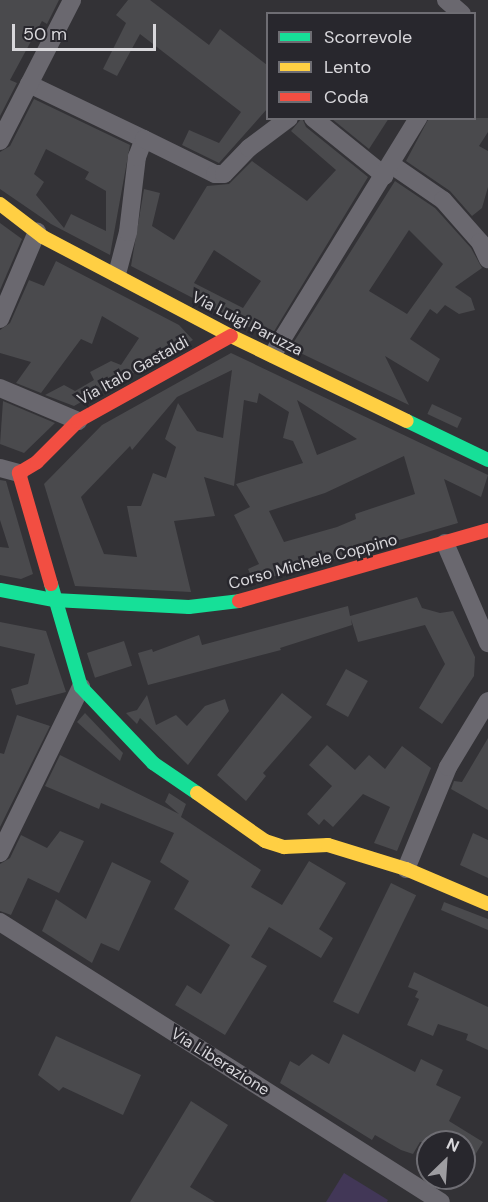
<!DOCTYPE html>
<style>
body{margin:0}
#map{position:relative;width:488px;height:1202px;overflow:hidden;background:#333236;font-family:"DM Sans",sans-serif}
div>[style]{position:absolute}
.green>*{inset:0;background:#423757}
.building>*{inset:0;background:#4a4a4d;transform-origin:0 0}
.street>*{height:18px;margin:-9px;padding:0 9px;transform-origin:9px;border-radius:9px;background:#6a686f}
.fast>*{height:14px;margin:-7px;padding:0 7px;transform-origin:7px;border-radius:7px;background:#16e098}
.slow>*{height:14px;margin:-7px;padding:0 7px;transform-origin:7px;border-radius:7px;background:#ffcf43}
.jam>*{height:14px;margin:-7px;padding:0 7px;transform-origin:7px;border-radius:7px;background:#f24e42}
span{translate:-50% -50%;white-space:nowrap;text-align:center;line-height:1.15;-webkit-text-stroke:5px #28272d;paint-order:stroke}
.street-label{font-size:16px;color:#d8d7db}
.legend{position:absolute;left:266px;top:12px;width:210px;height:108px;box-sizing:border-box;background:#28272d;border:2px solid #6e6d73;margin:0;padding:8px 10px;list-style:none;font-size:18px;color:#d8d7db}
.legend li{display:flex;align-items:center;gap:12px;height:30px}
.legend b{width:30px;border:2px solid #6e6d73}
.north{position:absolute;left:416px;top:1130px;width:60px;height:60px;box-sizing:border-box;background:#28272d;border:2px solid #6e6d73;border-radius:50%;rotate:25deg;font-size:16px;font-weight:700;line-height:24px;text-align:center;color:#d8d7db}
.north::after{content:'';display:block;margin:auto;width:21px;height:27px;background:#9e9da1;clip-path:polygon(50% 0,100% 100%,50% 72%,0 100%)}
.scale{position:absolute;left:12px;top:24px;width:144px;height:27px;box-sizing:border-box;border:3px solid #d8d7db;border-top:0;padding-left:8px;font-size:18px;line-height:21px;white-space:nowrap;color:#d8d7db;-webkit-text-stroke:4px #28272d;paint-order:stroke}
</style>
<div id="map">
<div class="green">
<i style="clip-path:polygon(344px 1173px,388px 1200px,387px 1202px,326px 1202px)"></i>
</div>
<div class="building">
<i style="clip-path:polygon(0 0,59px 0,47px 24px,42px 21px,10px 80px,17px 83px,0 116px)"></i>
<i style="clip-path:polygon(128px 0,150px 0,209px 45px,220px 29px,267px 65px,267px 109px,219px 163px,182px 145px,189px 130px,219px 143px,241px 112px,140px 34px,117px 76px,103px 69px,126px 23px,116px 15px)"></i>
<i style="clip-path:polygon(evenodd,34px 99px,130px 145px,110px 255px,51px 224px,0 189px,0 152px,10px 146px,34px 99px,46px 149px,89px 172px,85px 179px,106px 191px,106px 231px,71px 214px,64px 228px,36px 195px,44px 182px,34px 174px,46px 149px)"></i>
<i style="clip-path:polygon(evenodd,302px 118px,306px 127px,368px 177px,270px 338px,131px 266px,144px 189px,160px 193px,152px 226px,174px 240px,207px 186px,229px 184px,252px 161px,307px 201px,336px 170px,291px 131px,302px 118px,214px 250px,261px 281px,243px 308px,194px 283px,214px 250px)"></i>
<i style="clip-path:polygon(389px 118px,369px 149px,332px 119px,332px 118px)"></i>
<i style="clip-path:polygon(429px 118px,488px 118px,488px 132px,479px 146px,488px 151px,488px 187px,482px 208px,472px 216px,450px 191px,406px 161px)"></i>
<i style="clip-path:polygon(evenodd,395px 181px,435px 208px,471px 248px,482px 268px,455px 287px,471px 298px,475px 310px,459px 314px,445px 305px,437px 314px,430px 309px,410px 339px,440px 359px,428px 382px,385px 356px,409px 405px,290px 348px,395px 181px,409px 230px,443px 264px,407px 314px,369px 291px,409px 230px)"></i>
<i style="clip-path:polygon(0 223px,22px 239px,0 290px)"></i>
<i style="clip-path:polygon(56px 261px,179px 325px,193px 340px,74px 406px,45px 395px,64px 385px,75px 391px,94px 380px,90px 372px,111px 361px,121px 365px,139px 338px,102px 316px,92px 344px,81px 339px,41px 393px,16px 383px,31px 362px,0 353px,0 330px,10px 323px,29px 280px,44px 286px)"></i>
<i style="clip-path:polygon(evenodd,231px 353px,488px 475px,481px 497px,444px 479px,458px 523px,254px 582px,248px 569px,259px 564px,234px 515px,250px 507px,236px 484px,303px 463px,293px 441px,283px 438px,289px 412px,259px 393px,257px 403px,244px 400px,234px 486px,204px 477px,215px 516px,174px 521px,191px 592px,75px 586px,44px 484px,102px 425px,231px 353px,232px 370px,223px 438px,197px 431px,178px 403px,165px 439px,176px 447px,166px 478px,153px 473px,141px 506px,127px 506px,137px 557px,104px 554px,81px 497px,130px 446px,132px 450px,177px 397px,232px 370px,231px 353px,297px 400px,357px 439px,317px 455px,297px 400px,231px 353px,404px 456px,415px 494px,355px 514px,356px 519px,337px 527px,284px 542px,269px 511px,325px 493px,404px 456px)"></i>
<i style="clip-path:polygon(3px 401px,55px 423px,24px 453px,0 444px)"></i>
<i style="left:432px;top:404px;width:33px;height:11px;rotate:25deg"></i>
<i style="clip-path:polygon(0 480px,6px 481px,33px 574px,21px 579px,0 575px,0 547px,9px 548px,0 520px)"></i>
<i style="clip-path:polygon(417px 597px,422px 608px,440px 613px,453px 611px,475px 657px,474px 676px,442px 724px,419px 708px,445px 664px,425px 625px,358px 642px,351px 619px,352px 625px,280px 648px,281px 650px,148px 685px,138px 653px,152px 649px,153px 652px,199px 635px,202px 645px,348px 606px,350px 616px)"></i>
<i style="clip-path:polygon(0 622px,46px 631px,66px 692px,16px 705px,11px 689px,28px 684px,35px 654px,0 646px)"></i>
<i style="left:124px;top:641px;width:26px;height:39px;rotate:72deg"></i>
<i style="left:346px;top:669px;width:25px;height:41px;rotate:29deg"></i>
<i style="clip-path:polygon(282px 693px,312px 717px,263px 773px,266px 776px,246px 801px,217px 775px)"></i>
<i style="clip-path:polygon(147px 695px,156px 725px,176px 715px,187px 726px,205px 706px,225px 699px,229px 711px,188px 765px,140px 718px,137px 724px,126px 713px,137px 710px)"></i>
<i style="clip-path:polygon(85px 713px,123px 753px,120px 761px,77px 722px)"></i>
<i style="clip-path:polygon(17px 715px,50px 726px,0 827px,0 753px,4px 754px)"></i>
<i style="clip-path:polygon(488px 738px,488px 810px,451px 789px,454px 781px,462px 782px)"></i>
<i style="clip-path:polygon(327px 745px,355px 770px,369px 755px,385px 769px,402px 746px,431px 768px,397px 851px,374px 843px,390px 807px,363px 794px,333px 827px,324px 819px,319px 825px,307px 814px,332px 786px,309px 765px)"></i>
<i style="clip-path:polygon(60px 755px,179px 814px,165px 802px,169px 793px,186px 804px,181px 817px,261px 870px,251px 887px,282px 905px,309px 861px,346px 883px,319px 929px,333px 938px,321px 958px,269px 927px,251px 957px,267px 966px,225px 1035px,175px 1005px,187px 985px,201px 994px,230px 945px,174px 909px,189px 881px,160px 862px,174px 833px,101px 803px,99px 809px,45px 786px)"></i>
<i style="clip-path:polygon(60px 831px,84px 841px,59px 893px,28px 878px,11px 915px,0 911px,0 864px,10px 858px,21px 835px,47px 848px)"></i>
<i style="clip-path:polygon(473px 833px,488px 840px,488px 878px,460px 865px)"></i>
<i style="clip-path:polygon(112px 862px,151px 881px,119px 951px,101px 943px,92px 963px,42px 931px,56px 899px,86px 919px)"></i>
<i style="left:391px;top:883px;width:28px;height:132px;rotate:26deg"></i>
<i style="clip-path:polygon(444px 902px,488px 919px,488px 930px,441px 910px)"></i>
<i style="clip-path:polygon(414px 972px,488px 1007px,488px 1050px,466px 1040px,468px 1034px,438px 1024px,433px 1036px,407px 1025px,419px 999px,415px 997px,418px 991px,408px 987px)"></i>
<i style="clip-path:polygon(343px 1034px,415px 1072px,421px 1059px,443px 1070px,436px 1085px,461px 1097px,449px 1121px,483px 1142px,464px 1173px,464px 1142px,420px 1142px,413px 1154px,401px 1150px,375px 1135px,372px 1140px,280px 1083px,290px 1061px,299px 1066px,312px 1054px,329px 1064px)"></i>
<i style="clip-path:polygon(56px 1036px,141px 1075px,123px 1115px,63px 1087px,59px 1091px,38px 1075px)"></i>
<i style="clip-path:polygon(191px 1101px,228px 1125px,190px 1187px,215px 1202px,130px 1202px)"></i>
</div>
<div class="street">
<i style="left:446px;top:0;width:21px;rotate:41deg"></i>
<i style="left:29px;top:84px;width:127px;rotate:25.6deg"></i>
<i style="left:313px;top:118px;width:92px;rotate:38.9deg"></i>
<i style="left:0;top:141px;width:158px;rotate:-62.9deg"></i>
<i style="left:392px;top:165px;width:62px;rotate:34.5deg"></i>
<i style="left:443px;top:200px;width:56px;rotate:48.6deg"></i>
<i style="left:480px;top:242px;width:19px;rotate:65deg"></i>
<i style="left:117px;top:274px;width:43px;rotate:-75.3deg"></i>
<i style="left:128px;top:232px;width:76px;rotate:-83.2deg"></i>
<i style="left:137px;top:157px;width:19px;rotate:-69deg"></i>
<i style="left:144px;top:139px;width:79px;rotate:26.2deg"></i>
<i style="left:215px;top:174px;width:9px"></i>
<i style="left:224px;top:174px;width:36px;rotate:-46deg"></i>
<i style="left:249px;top:148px;width:50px;rotate:-36.9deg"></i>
<i style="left:0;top:319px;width:95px;rotate:-67deg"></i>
<i style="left:273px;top:354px;width:277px;rotate:-58.4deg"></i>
<i style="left:0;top:388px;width:85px;rotate:22.9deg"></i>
<i style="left:0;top:468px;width:20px;rotate:15deg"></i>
<i style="left:445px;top:543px;width:109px;rotate:66.7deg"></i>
<i style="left:0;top:853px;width:185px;rotate:-64deg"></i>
<i style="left:406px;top:869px;width:110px;rotate:-67.6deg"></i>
<i style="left:448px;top:767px;width:77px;rotate:-58.8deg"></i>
<i style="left:0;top:922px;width:522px;rotate:32.41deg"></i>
</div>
<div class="fast">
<i style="left:407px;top:421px;width:90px;rotate:25.7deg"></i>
<i style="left:51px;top:584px;width:107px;rotate:73.8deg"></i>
<i style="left:81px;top:687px;width:105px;rotate:46.5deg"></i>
<i style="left:153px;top:763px;width:53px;rotate:34.3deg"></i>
<i style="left:0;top:590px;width:55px;rotate:10.5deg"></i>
<i style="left:54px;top:600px;width:135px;rotate:3deg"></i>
<i style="left:189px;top:607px;width:50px;rotate:-6.8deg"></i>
</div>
<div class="slow">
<i style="left:0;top:204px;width:54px;rotate:37.5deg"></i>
<i style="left:43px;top:237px;width:212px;rotate:27.8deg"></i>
<i style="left:231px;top:336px;width:195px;rotate:25.8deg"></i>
<i style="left:197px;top:793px;width:83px;rotate:35.2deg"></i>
<i style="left:265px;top:841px;width:20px;rotate:18deg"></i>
<i style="left:284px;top:847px;width:44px;rotate:-2.6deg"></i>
<i style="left:328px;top:845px;width:82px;rotate:17.1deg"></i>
<i style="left:406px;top:869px;width:89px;rotate:23.1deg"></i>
</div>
<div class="jam">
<i style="left:51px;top:584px;width:116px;rotate:-106.1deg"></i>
<i style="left:19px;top:473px;width:21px;rotate:-31deg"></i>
<i style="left:37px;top:462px;width:58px;rotate:-45deg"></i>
<i style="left:78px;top:421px;width:175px;rotate:-29.1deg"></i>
<i style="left:239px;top:601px;width:259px;rotate:-15.9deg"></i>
</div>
<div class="street-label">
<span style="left:247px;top:324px;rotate:27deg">Via Luigi Paruzza</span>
<span style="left:133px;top:371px;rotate:-29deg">Via Italo Gastaldi</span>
<span style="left:313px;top:562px;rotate:-15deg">Corso Michele Coppino</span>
<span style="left:220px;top:1062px;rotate:32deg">Via Liberazione</span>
</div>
<ul class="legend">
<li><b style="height:8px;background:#16e098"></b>Scorrevole</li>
<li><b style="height:8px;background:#ffcf43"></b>Lento</li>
<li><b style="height:8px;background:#f24e42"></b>Coda</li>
</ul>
<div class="north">N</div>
<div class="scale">50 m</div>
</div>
